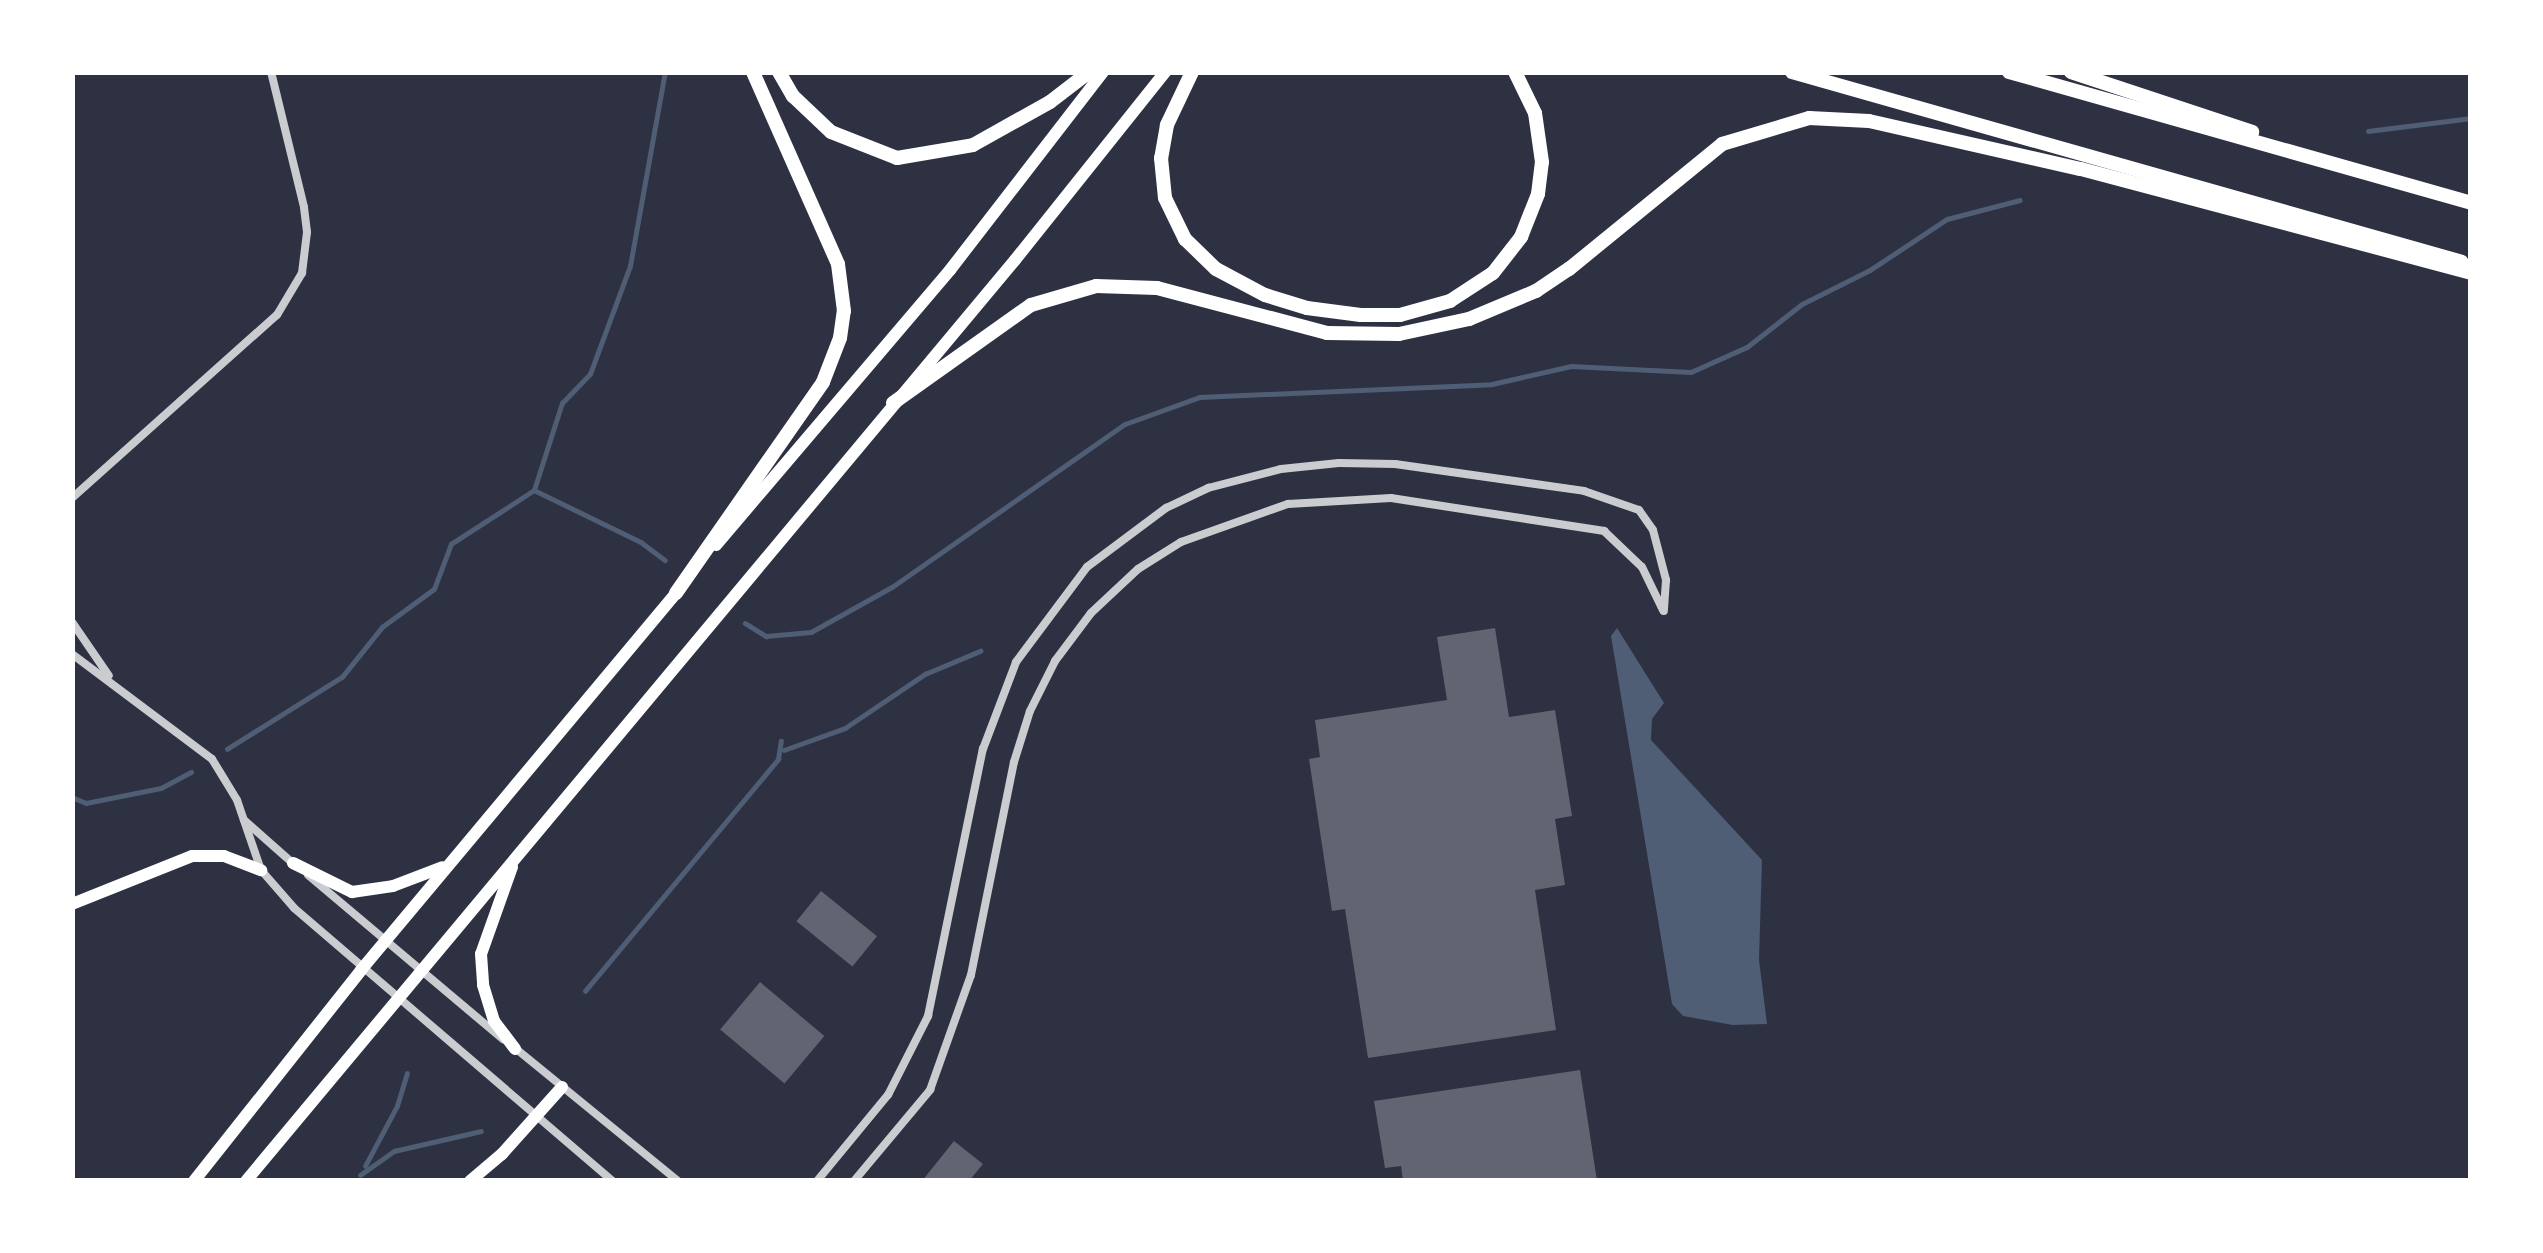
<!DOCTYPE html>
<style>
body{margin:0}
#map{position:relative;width:2543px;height:1253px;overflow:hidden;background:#2d3142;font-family:"Source Sans 3",sans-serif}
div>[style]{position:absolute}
.water>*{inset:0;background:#4f5d75}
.stream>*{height:4.5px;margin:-2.25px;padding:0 2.25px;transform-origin:2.25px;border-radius:2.25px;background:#4f5d75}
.building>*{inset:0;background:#626471;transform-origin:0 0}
.minor>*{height:8px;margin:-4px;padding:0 4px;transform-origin:4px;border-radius:4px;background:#caccd0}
.trunk>*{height:12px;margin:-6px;padding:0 6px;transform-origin:6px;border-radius:6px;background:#fff}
.motorway>*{height:14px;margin:-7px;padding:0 7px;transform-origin:7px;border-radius:7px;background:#fff}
span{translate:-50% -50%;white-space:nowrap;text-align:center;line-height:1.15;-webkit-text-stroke:10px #fff;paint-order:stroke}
.frame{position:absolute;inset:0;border:75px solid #fff;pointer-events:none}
</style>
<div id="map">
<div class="water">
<i style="clip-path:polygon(1617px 628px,1664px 703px,1652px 719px,1651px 740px,1762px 860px,1759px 960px,1767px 1024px,1733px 1025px,1683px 1016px,1672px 1004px,1611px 636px)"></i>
</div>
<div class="stream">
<i style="left:2368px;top:131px;width:104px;rotate:-7.2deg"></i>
<i style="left:534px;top:490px;width:91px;rotate:-72.2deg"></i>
<i style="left:562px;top:403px;width:40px;rotate:-46deg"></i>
<i style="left:590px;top:374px;width:115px;rotate:-69.7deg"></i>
<i style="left:630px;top:266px;width:197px;rotate:-79.8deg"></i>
<i style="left:534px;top:490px;width:119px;rotate:25.9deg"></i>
<i style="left:641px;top:542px;width:30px;rotate:37deg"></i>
<i style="left:745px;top:623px;width:25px;rotate:32deg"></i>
<i style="left:766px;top:636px;width:45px;rotate:-5.1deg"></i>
<i style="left:811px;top:632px;width:93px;rotate:-29.1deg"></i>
<i style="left:892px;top:587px;width:284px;rotate:-35deg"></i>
<i style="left:1125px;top:424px;width:80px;rotate:-19.8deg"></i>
<i style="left:1200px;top:397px;width:292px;rotate:-2.5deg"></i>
<i style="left:1492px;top:384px;width:81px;rotate:-12.8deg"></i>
<i style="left:1571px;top:366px;width:120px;rotate:2.9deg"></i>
<i style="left:1691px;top:372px;width:61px;rotate:-24.1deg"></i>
<i style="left:1747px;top:347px;width:70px;rotate:-38deg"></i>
<i style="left:1802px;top:304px;width:76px;rotate:-26.6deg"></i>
<i style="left:1870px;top:270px;width:92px;rotate:-33.5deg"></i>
<i style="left:1947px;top:219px;width:75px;rotate:-14.6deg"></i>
<i style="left:227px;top:749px;width:136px;rotate:-32.1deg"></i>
<i style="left:342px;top:677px;width:64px;rotate:-51.3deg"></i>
<i style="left:382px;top:627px;width:64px;rotate:-36.2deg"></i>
<i style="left:434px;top:589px;width:48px;rotate:-69.3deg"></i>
<i style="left:451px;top:544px;width:99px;rotate:-33deg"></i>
<i style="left:784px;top:750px;width:65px;rotate:-19.8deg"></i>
<i style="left:845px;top:728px;width:97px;rotate:-34deg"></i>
<i style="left:925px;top:674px;width:60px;rotate:-22.7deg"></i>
<i style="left:72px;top:797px;width:15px;rotate:23deg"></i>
<i style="left:86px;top:803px;width:76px;rotate:-11.3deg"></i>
<i style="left:161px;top:788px;width:34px;rotate:-28deg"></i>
<i style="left:585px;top:991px;width:302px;rotate:-50.2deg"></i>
<i style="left:778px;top:759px;width:18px;rotate:-81deg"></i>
<i style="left:365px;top:1166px;width:68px;rotate:-61.9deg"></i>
<i style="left:397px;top:1106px;width:34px;rotate:-73deg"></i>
<i style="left:360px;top:1175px;width:42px;rotate:-35.2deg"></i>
<i style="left:394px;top:1151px;width:89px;rotate:-12.9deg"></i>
</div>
<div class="building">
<i style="clip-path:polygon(1495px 628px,1509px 717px,1555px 710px,1572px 816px,1555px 819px,1565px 885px,1535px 890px,1556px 1030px,1368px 1058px,1345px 909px,1332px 911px,1309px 759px,1320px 757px,1315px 720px,1447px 700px,1437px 637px)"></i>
<i style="left:821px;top:891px;width:72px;height:39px;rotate:39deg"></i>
<i style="left:760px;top:982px;width:84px;height:62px;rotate:40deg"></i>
<i style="clip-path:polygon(1580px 1070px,1597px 1181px,1403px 1181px,1401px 1166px,1385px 1168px,1374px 1101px)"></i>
<i style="clip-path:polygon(954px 1141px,983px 1164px,969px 1181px,922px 1181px)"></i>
</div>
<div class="minor">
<i style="left:72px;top:498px;width:275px;rotate:-41.8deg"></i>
<i style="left:277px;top:315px;width:49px;rotate:-59.2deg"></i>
<i style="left:302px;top:273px;width:41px;rotate:-83deg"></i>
<i style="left:307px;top:232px;width:25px;rotate:-97deg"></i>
<i style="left:304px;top:207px;width:139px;rotate:-103.7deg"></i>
<i style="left:72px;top:622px;width:65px;rotate:55.6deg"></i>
<i style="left:72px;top:654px;width:175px;rotate:36.9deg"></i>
<i style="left:212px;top:759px;width:48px;rotate:58.6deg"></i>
<i style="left:237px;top:800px;width:74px;rotate:71.1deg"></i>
<i style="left:261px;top:870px;width:50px;rotate:49deg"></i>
<i style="left:294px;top:908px;width:420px;rotate:40.6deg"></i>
<i style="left:244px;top:820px;width:69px;rotate:41.5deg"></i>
<i style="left:308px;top:875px;width:255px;rotate:40.1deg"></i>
<i style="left:515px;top:1048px;width:210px;rotate:39.2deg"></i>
<i style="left:817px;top:1181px;width:112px;rotate:-50.5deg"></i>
<i style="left:888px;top:1095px;width:89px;rotate:-63.1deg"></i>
<i style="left:928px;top:1016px;width:273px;rotate:-78.4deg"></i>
<i style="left:983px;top:749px;width:93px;rotate:-69.2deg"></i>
<i style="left:1016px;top:662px;width:119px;rotate:-53.2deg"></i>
<i style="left:1087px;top:567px;width:99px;rotate:-36.8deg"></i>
<i style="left:1166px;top:508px;width:47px;rotate:-25.5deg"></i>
<i style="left:1208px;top:488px;width:75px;rotate:-14.6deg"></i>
<i style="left:1281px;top:469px;width:58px;rotate:-5.9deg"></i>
<i style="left:1339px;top:463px;width:56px;rotate:1deg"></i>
<i style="left:1395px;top:464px;width:191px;rotate:8.1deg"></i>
<i style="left:1584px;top:491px;width:58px;rotate:19.1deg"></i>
<i style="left:1639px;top:510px;width:24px;rotate:55deg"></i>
<i style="left:1653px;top:530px;width:52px;rotate:75.4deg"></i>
<i style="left:1666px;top:580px;width:31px;rotate:94deg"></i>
<i style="left:854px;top:1181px;width:119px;rotate:-50.1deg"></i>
<i style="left:930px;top:1090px;width:122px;rotate:-70.4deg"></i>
<i style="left:971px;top:975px;width:217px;rotate:-78.6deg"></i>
<i style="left:1014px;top:762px;width:53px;rotate:-72.6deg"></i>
<i style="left:1030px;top:711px;width:56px;rotate:-63.4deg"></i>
<i style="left:1055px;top:661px;width:60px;rotate:-53.1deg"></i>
<i style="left:1091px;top:613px;width:64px;rotate:-43.1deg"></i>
<i style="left:1138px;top:569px;width:51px;rotate:-32.1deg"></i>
<i style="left:1181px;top:542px;width:114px;rotate:-19.6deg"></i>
<i style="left:1288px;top:504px;width:103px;rotate:-3.3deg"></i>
<i style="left:1391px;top:498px;width:216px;rotate:8.8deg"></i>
<i style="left:1604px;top:531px;width:52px;rotate:43.5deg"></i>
<i style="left:1642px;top:567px;width:48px;rotate:64deg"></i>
</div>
<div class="trunk">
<i style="left:716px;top:545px;width:361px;rotate:-49.6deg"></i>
<i style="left:950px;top:270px;width:250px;rotate:-52.3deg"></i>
<i style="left:293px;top:863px;width:66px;rotate:26.2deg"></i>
<i style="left:352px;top:892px;width:41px;rotate:-8.3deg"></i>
<i style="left:393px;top:886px;width:53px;rotate:-20.8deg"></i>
<i style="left:512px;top:867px;width:92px;rotate:109.6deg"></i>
<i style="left:481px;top:954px;width:31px;rotate:86deg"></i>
<i style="left:483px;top:985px;width:38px;rotate:73deg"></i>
<i style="left:494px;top:1021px;width:35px;rotate:53deg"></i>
<i style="left:72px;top:904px;width:129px;rotate:-21.8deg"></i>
<i style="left:192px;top:856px;width:32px"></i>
<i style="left:224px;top:856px;width:40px;rotate:21deg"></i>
<i style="left:194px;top:1181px;width:269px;rotate:-51.6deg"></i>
<i style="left:361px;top:970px;width:498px;rotate:-50.1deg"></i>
<i style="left:246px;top:1181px;width:1200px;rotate:-50.14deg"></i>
<i style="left:1015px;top:260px;width:241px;rotate:-51.4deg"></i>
<i style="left:470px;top:1181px;width:42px;rotate:-40.2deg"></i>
<i style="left:502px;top:1154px;width:90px;rotate:-48.2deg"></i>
</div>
<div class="motorway">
<i style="left:779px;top:72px;width:28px;rotate:60deg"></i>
<i style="left:793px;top:96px;width:52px;rotate:43.5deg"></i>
<i style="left:831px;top:132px;width:71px;rotate:21.5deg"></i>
<i style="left:897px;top:158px;width:77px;rotate:-9.7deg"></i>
<i style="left:973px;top:145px;width:88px;rotate:-29.2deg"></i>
<i style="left:1050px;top:102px;width:49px;rotate:-37.6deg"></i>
<i style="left:1192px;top:72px;width:59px;rotate:115.3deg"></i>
<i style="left:1167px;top:125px;width:34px;rotate:100deg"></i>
<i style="left:1161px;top:158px;width:40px;rotate:84.3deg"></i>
<i style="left:1165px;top:198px;width:46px;rotate:64deg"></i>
<i style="left:1185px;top:239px;width:43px;rotate:44.1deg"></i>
<i style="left:1216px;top:269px;width:55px;rotate:28deg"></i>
<i style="left:1265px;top:295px;width:44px;rotate:17.2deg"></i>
<i style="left:1307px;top:308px;width:54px;rotate:7.4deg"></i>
<i style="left:1361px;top:315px;width:39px"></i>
<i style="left:1400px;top:315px;width:52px;rotate:-15.6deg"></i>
<i style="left:1450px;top:301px;width:51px;rotate:-33.1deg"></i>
<i style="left:1493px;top:273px;width:46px;rotate:-52.1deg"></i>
<i style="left:1521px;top:237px;width:46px;rotate:-68.4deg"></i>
<i style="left:1538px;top:194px;width:32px;rotate:-83deg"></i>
<i style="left:1542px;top:162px;width:49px;rotate:-98.1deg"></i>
<i style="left:1535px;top:113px;width:46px;rotate:-116deg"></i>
<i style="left:1792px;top:72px;width:696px;rotate:15.83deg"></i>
<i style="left:2009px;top:72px;width:480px;rotate:15.8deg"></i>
<i style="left:2071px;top:72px;width:191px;rotate:18.3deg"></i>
<i style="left:893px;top:403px;width:169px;rotate:-35.4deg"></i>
<i style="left:1031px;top:305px;width:68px;rotate:-16.3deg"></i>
<i style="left:1096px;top:286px;width:61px;rotate:1.9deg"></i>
<i style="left:1157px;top:288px;width:176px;rotate:14.8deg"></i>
<i style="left:1327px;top:333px;width:72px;rotate:0.8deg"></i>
<i style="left:1399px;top:334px;width:72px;rotate:-12.1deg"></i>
<i style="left:1469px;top:319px;width:73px;rotate:-22.7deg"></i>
<i style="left:1536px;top:291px;width:40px;rotate:-34deg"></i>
<i style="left:1569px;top:269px;width:198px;rotate:-39.2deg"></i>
<i style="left:1722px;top:144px;width:91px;rotate:-16.6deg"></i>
<i style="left:1809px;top:118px;width:60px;rotate:2.9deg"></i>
<i style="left:1869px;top:121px;width:217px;rotate:12.8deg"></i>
<i style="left:2081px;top:169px;width:404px;rotate:14.9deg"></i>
<i style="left:676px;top:593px;width:257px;rotate:-55.1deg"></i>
<i style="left:823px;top:382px;width:47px;rotate:-68.9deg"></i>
<i style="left:840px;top:338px;width:27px;rotate:-82deg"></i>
<i style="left:844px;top:311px;width:47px;rotate:-97.3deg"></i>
<i style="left:838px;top:264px;width:210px;rotate:-113.9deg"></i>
</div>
<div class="frame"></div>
</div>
